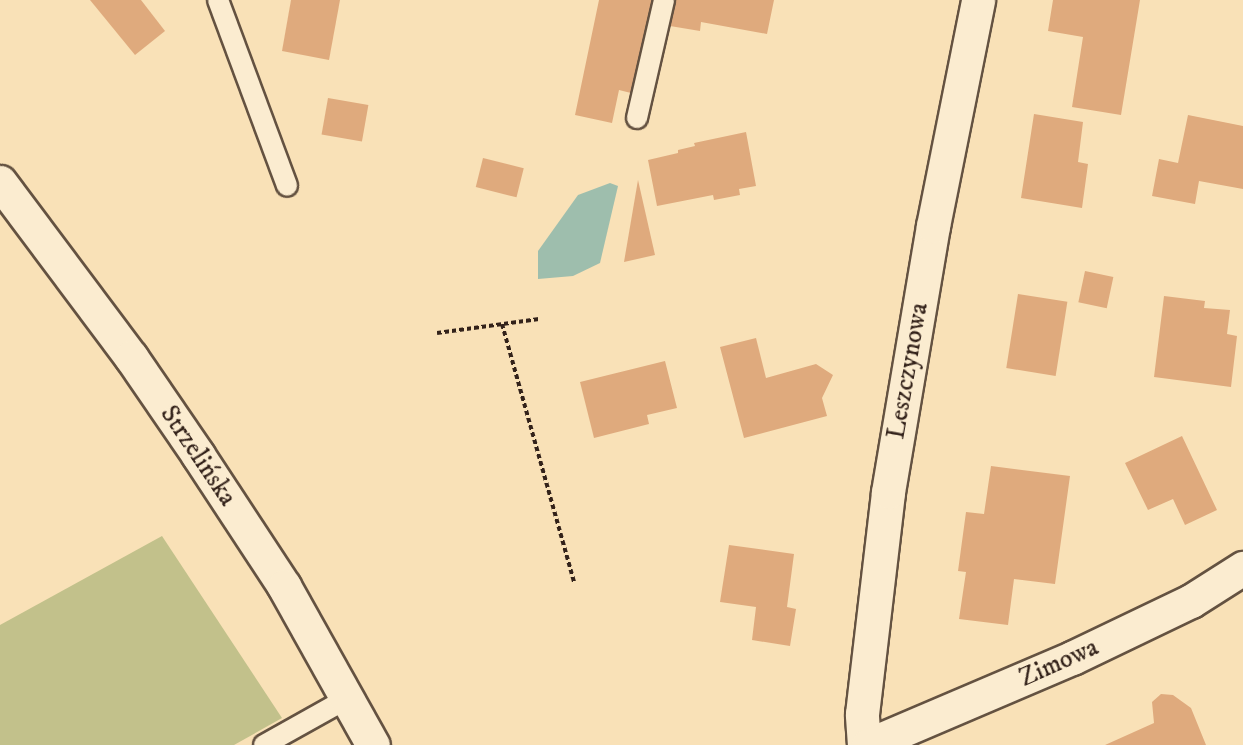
<!DOCTYPE html>
<meta charset="utf-8">
<style>
body{margin:0}
#map{position:relative;width:1243px;height:745px;overflow:hidden;background:#f9e1b7;font-family:"IM FELL DW Pica",serif}
div>[style]{position:absolute}
.green>*{inset:0;background:#c2c18b}
.water>*{inset:0;background:#9ebead}
.building>*{inset:0;background:#dfaa7d;transform-origin:0 0}
.path>*{height:4px;margin-top:-2px;transform-origin:0;background:repeating-linear-gradient(90deg,#33221a 0 4.5px,transparent 0 7.5px)}
.roads{filter:drop-shadow(2px 0 #645241) drop-shadow(-2px 0 #645241) drop-shadow(0 2px #645241) drop-shadow(0 -2px #645241)}
.lane>*{height:20px;margin:-10px;padding:0 10px;transform-origin:10px;border-radius:10px;background:#fbecd0}
.street>*{height:33px;margin:-16.5px;padding:0 16.5px;transform-origin:16.5px;border-radius:16.5px;background:#fbecd0}
.secondary>*{height:33px;margin:-16.5px;padding:0 16.5px;transform-origin:16.5px;border-radius:16.5px;background:#fbecd0}
span{translate:-50% -50%;white-space:nowrap;text-align:center;line-height:1.15;-webkit-text-stroke:4.5px #fbecd0;paint-order:stroke}
.street-label{font-size:26px;color:#33221a}
</style>
<div id="map">
<div class="green">
<i style="clip-path:polygon(162px 536px,282px 718px,234px 745px,0 745px,0 625px)"></i>
</div>
<div class="water">
<i style="clip-path:polygon(610px 183px,618px 186px,600px 263px,573px 276px,538px 279px,538px 251px,578px 195px)"></i>
</div>
<div class="building">
<i style="clip-path:polygon(90px 0,141px 0,165px 31px,135px 55px)"></i>
<i style="clip-path:polygon(291px 0,340px 0,329px 60px,282px 51px)"></i>
<i style="clip-path:polygon(599px 0,652px 0,631px 93px,619px 90px,612px 123px,575px 115px)"></i>
<i style="clip-path:polygon(676px 0,774px 0,767px 34px,701px 22px,700px 31px,670px 26px)"></i>
<i style="clip-path:polygon(1053px 0,1140px 0,1121px 115px,1072px 107px,1083px 37px,1048px 31px)"></i>
<i style="left:328px;top:98px;width:41px;height:37px;rotate:10deg"></i>
<i style="clip-path:polygon(1034px 114px,1083px 122px,1078px 162px,1088px 164px,1082px 208px,1021px 198px)"></i>
<i style="clip-path:polygon(1188px 115px,1243px 126px,1243px 189px,1199px 181px,1195px 204px,1152px 196px,1159px 159px,1178px 163px)"></i>
<i style="clip-path:polygon(746px 132px,756px 186px,739px 189px,740px 195px,714px 200px,713px 195px,657px 206px,648px 160px,678px 153px,678px 150px,695px 146px,694px 143px)"></i>
<i style="left:483px;top:158px;width:42px;height:30px;rotate:14deg"></i>
<i style="clip-path:polygon(638px 180px,655px 255px,624px 262px)"></i>
<i style="left:1085px;top:271px;width:29px;height:32px;rotate:12deg"></i>
<i style="left:1018px;top:294px;width:50px;height:75px;rotate:9deg"></i>
<i style="clip-path:polygon(1164px 296px,1205px 301px,1204px 308px,1230px 310px,1227px 334px,1237px 336px,1231px 387px,1154px 377px)"></i>
<i style="clip-path:polygon(756px 338px,766px 378px,816px 364px,833px 375px,822px 398px,827px 416px,744px 438px,720px 347px)"></i>
<i style="clip-path:polygon(665px 361px,677px 408px,647px 415px,649px 424px,594px 438px,580px 382px)"></i>
<i style="clip-path:polygon(1182px 436px,1217px 510px,1185px 525px,1173px 499px,1148px 510px,1125px 463px)"></i>
<i style="clip-path:polygon(991px 466px,1070px 476px,1055px 584px,1014px 579px,1008px 625px,959px 619px,966px 572px,958px 571px,966px 512px,984px 514px)"></i>
<i style="clip-path:polygon(729px 545px,794px 554px,787px 607px,796px 609px,790px 646px,752px 640px,756px 607px,720px 602px)"></i>
<i style="clip-path:polygon(1161px 694px,1173px 695px,1191px 708px,1206px 745px,1105px 745px,1154px 723px,1152px 702px)"></i>
</div>
<div class="path">
<i style="left:502px;top:324px;width:268px;rotate:74.4deg"></i>
<i style="left:437px;top:333px;width:103px;rotate:-7.8deg"></i>
</div>
<div class="roads">
<div class="lane">
<i style="left:218px;top:0;width:198px;rotate:69.6deg"></i>
<i style="left:637px;top:118px;width:121px;rotate:-77.1deg"></i>
<i style="left:264px;top:745px;width:96px;rotate:-29.2deg"></i>
</div>
<div class="street">
<i style="left:864px;top:745px;width:31px;rotate:-94deg"></i>
<i style="left:862px;top:714px;width:224px;rotate:-83.3deg"></i>
<i style="left:888px;top:492px;width:270px;rotate:-80.4deg"></i>
<i style="left:933px;top:226px;width:230px;rotate:-78.7deg"></i>
<i style="left:868px;top:745px;width:222px;rotate:-23.1deg"></i>
<i style="left:1072px;top:658px;width:132px;rotate:-25.6deg"></i>
<i style="left:1191px;top:601px;width:62px;rotate:-32.4deg"></i>
</div>
<div class="secondary">
<i style="left:0;top:182px;width:219px;rotate:53.2deg"></i>
<i style="left:131px;top:357px;width:119px;rotate:55.6deg"></i>
<i style="left:198px;top:455px;width:157px;rotate:56.7deg"></i>
<i style="left:284px;top:586px;width:182px;rotate:60.8deg"></i>
</div>
</div>
<div class="street-label">
<span style="left:908px;top:371px;rotate:-80deg">Leszczynowa</span>
<span style="left:198px;top:456px;rotate:56deg">Strzelińska</span>
<span style="left:1059px;top:663px;rotate:-24deg">Zimowa</span>
</div>
</div>
